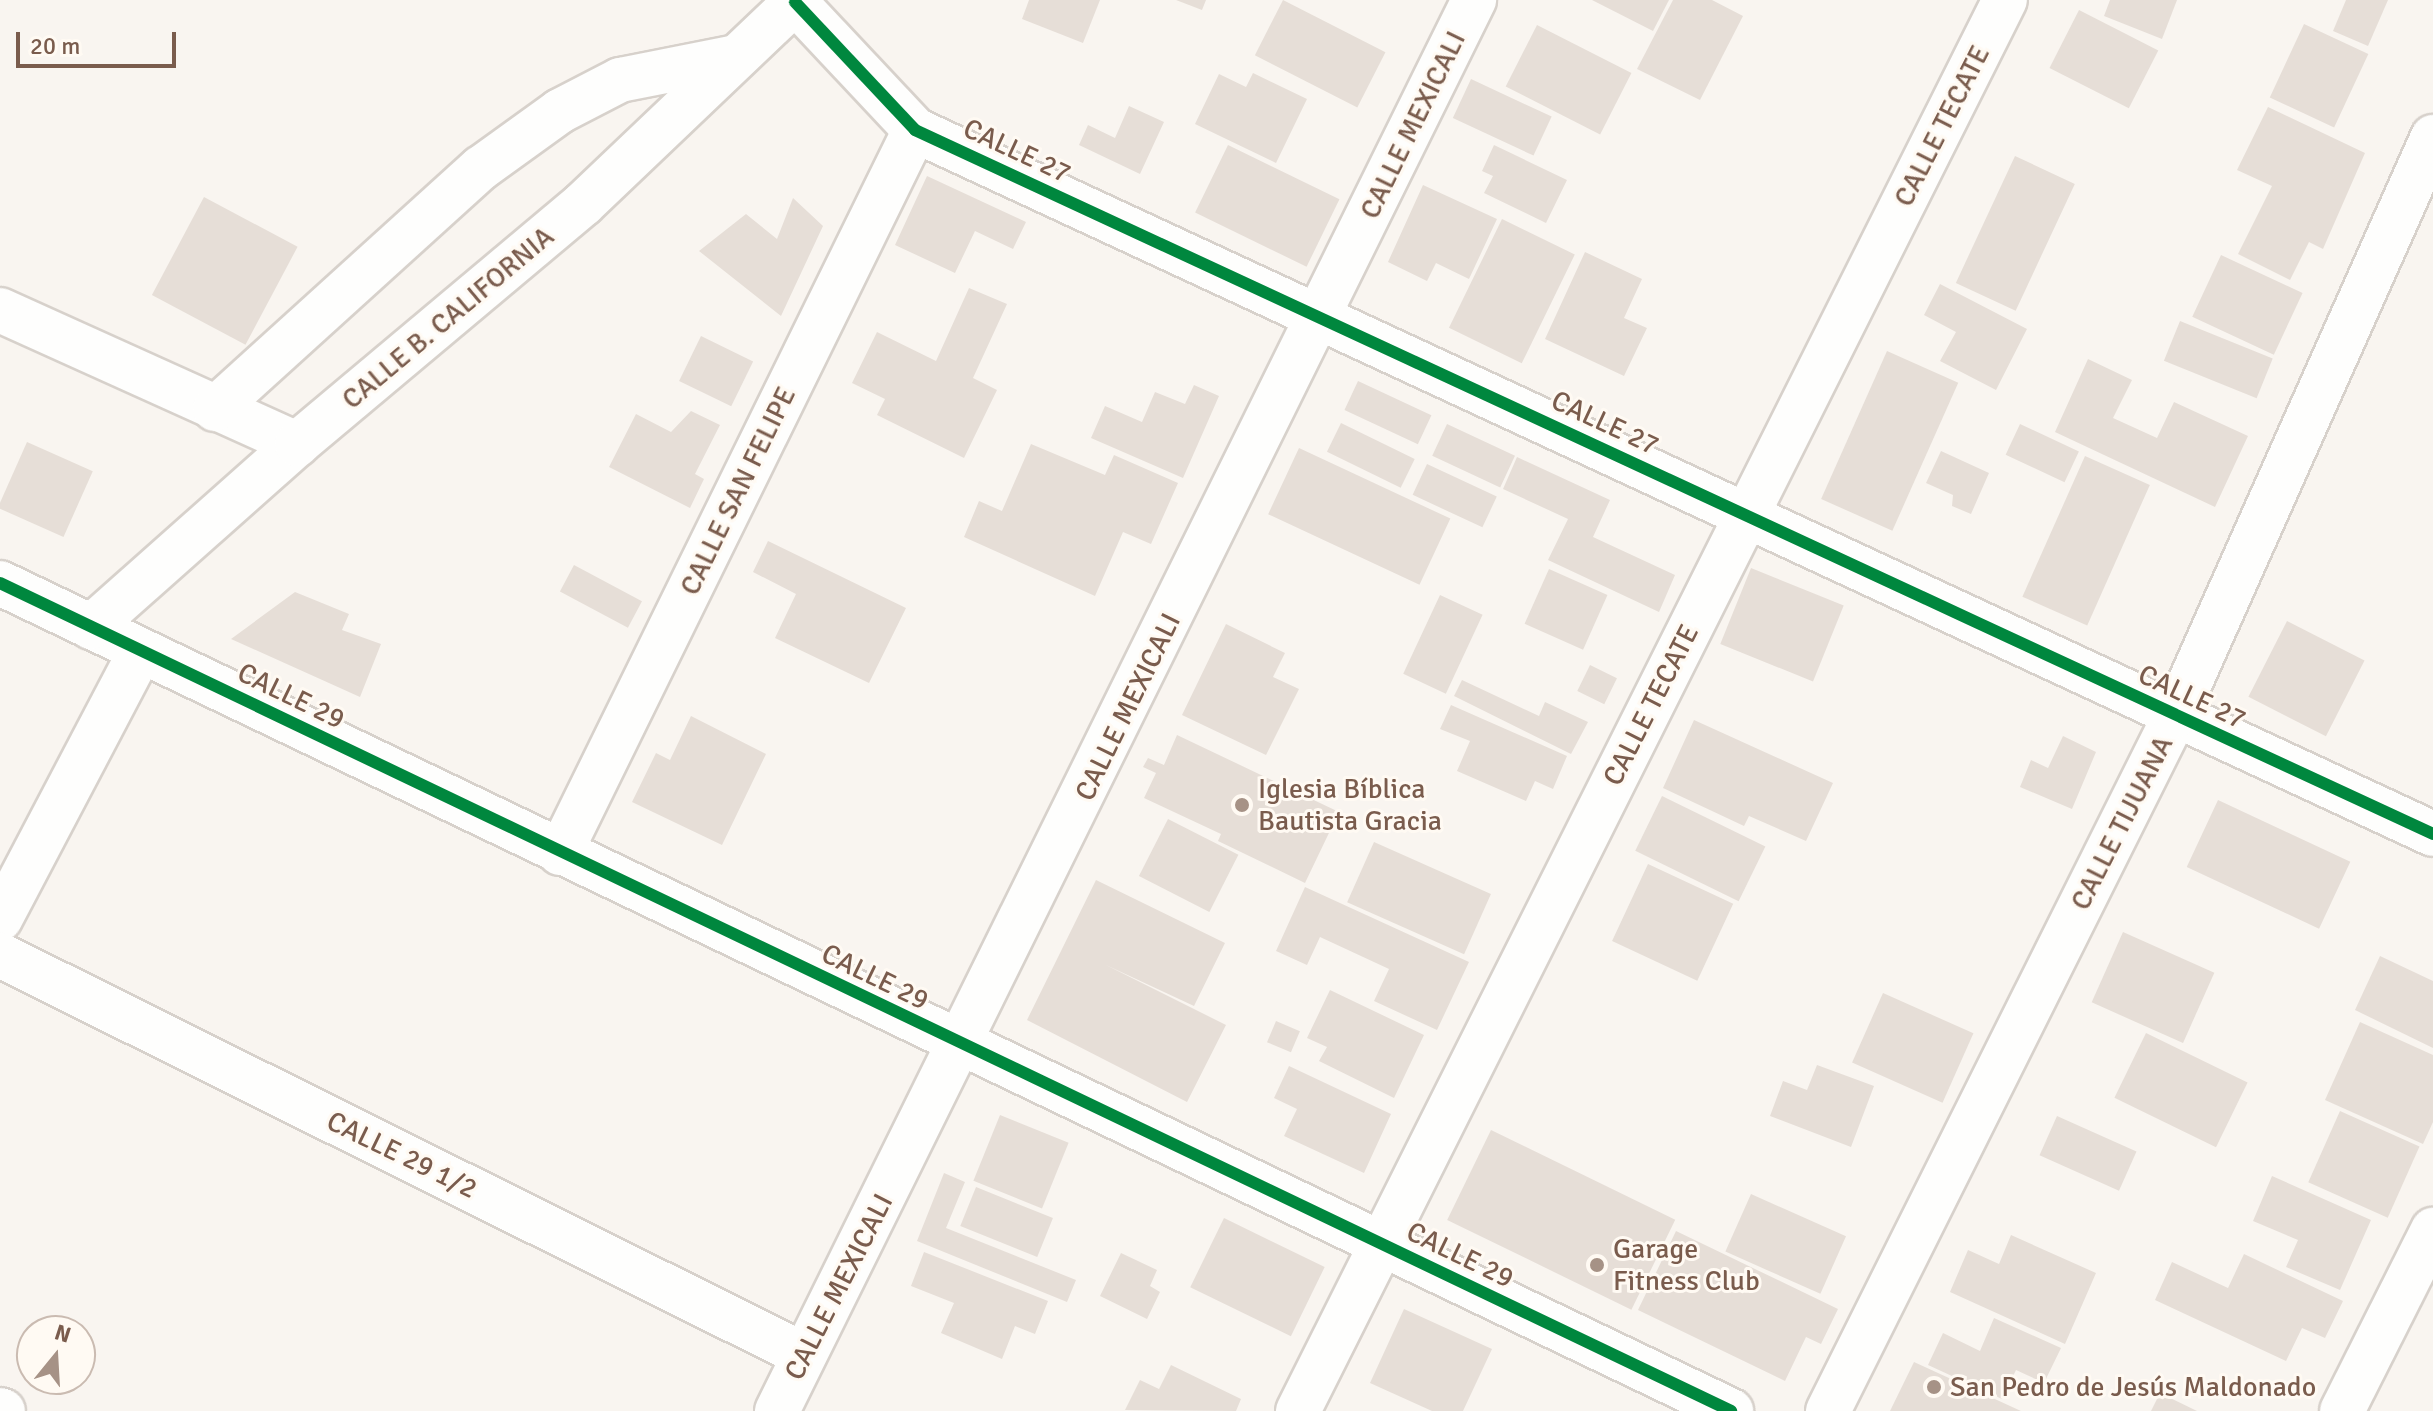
<!DOCTYPE html>
<meta charset="utf-8">
<style>
body{margin:0}
#map{position:relative;width:2433px;height:1411px;overflow:hidden;background:#f9f5f0;font-family:Signika,sans-serif}
div>[style]{position:absolute}
.building>*{inset:0;background:#e6ded7;transform-origin:0 0}
.roads{filter:drop-shadow(2px 0 #d7d1cb) drop-shadow(-2px 0 #d7d1cb) drop-shadow(0 2px #d7d1cb) drop-shadow(0 -2px #d7d1cb)}
.minor>*{height:44px;margin:-22px;padding:0 22px;transform-origin:22px;border-radius:22px;background:#fefefd}
.cycleway>*{height:12px;margin:-6px;padding:0 6px;transform-origin:6px;border-radius:6px;background:#00873e}
.dots>*{width:22px;height:22px;translate:-50% -50%;box-sizing:border-box;border:4px solid #fffaf3;border-radius:50%}
span{translate:-50% -50%;white-space:nowrap;text-align:center;line-height:1.15;-webkit-text-stroke:6px #fffaf3;paint-order:stroke}
.street-label{font-size:28px;color:#7a5c4d}
.poi-label{font-size:28px;color:#7a5c4d}
.left{translate:0 -50%;text-align:left}
.north{position:absolute;left:16px;top:1315px;width:80px;height:80px;box-sizing:border-box;background:#fffaf3;border:2px solid #cabbb1;border-radius:50%;rotate:18deg;font-size:22px;font-weight:700;line-height:32px;text-align:center;color:#7a5c4d}
.north::after{content:'';display:block;margin:auto;width:28px;height:36px;background:#a69286;clip-path:polygon(50% 0,100% 100%,50% 72%,0 100%)}
.scale{position:absolute;left:16px;top:32px;width:160px;height:36px;box-sizing:border-box;border:4px solid #7a5c4d;border-top:0;padding-left:10px;font-size:24px;line-height:28px;white-space:nowrap;color:#7a5c4d;-webkit-text-stroke:6px #fffaf3;paint-order:stroke}
</style>
<div id="map">
<div class="building">
<i style="clip-path:polygon(1029px 0,1100px 0,1083px 43px,1022px 19px)"></i>
<i style="clip-path:polygon(1176px 0,1206px 0,1202px 10px)"></i>
<i style="left:1283px;top:0;width:115px;height:62px;rotate:27deg"></i>
<i style="clip-path:polygon(1592px 0,1669px 0,1653px 31px)"></i>
<i style="clip-path:polygon(1673px 0,1712px 0,1743px 16px,1700px 100px,1637px 69px)"></i>
<i style="clip-path:polygon(2110px 0,2177px 0,2162px 39px,2104px 16px)"></i>
<i style="clip-path:polygon(2346px 0,2388px 0,2368px 46px,2333px 31px)"></i>
<i style="left:2079px;top:10px;width:89px;height:65px;rotate:27deg"></i>
<i style="left:2304px;top:24px;width:71px;height:81px;rotate:25deg"></i>
<i style="left:1537px;top:25px;width:106px;height:69px;rotate:27deg"></i>
<i style="clip-path:polygon(1253px 73px,1307px 99px,1276px 163px,1195px 124px,1219px 74px,1246px 87px)"></i>
<i style="left:1471px;top:79px;width:89px;height:43px;rotate:25deg"></i>
<i style="clip-path:polygon(1129px 106px,1164px 122px,1140px 174px,1079px 145px,1088px 125px,1115px 138px)"></i>
<i style="clip-path:polygon(2268px 107px,2365px 153px,2323px 249px,2309px 242px,2290px 280px,2238px 254px,2272px 186px,2237px 170px)"></i>
<i style="left:1228px;top:145px;width:124px;height:75px;rotate:26deg"></i>
<i style="clip-path:polygon(1494px 145px,1567px 180px,1546px 223px,1484px 193px,1493px 176px,1482px 171px)"></i>
<i style="left:2015px;top:156px;width:66px;height:140px;rotate:25deg"></i>
<i style="clip-path:polygon(927px 176px,1026px 222px,1013px 249px,975px 231px,955px 273px,895px 245px)"></i>
<i style="clip-path:polygon(1423px 185px,1497px 219px,1469px 279px,1436px 263px,1427px 281px,1388px 262px)"></i>
<i style="left:204px;top:197px;width:106px;height:111px;rotate:28deg"></i>
<i style="clip-path:polygon(793px 198px,823px 226px,781px 316px,699px 251px,746px 214px,777px 239px)"></i>
<i style="left:1502px;top:219px;width:81px;height:121px;rotate:26deg"></i>
<i style="clip-path:polygon(1585px 252px,1642px 279px,1624px 318px,1647px 328px,1624px 376px,1545px 339px)"></i>
<i style="left:2221px;top:255px;width:90px;height:68px;rotate:25deg"></i>
<i style="clip-path:polygon(1940px 284px,2027px 329px,1996px 390px,1940px 361px,1956px 332px,1924px 315px)"></i>
<i style="clip-path:polygon(969px 288px,1007px 304px,973px 378px,997px 390px,964px 458px,877px 415px,885px 399px,852px 383px,877px 332px,936px 361px)"></i>
<i style="left:2180px;top:321px;width:100px;height:43px;rotate:22deg"></i>
<i style="left:701px;top:336px;width:58px;height:50px;rotate:26deg"></i>
<i style="left:1887px;top:351px;width:78px;height:162px;rotate:24deg"></i>
<i style="clip-path:polygon(2088px 359px,2132px 380px,2113px 418px,2157px 438px,2174px 402px,2248px 436px,2215px 507px,2055px 432px)"></i>
<i style="left:1358px;top:381px;width:81px;height:32px;rotate:25deg"></i>
<i style="clip-path:polygon(1194px 385px,1219px 396px,1183px 478px,1091px 438px,1105px 406px,1142px 422px,1155px 392px,1185px 404px)"></i>
<i style="clip-path:polygon(691px 411px,720px 425px,695px 474px,704px 479px,690px 508px,609px 467px,636px 414px,671px 432px)"></i>
<i style="left:1341px;top:423px;width:82px;height:32px;rotate:26deg"></i>
<i style="left:1447px;top:424px;width:75px;height:35px;rotate:25deg"></i>
<i style="left:2020px;top:424px;width:65px;height:34px;rotate:25deg"></i>
<i style="left:27px;top:442px;width:72px;height:72px;rotate:24deg"></i>
<i style="clip-path:polygon(1031px 444px,1105px 475px,1114px 455px,1178px 483px,1151px 544px,1123px 532px,1095px 596px,964px 537px,979px 501px,1002px 511px)"></i>
<i style="left:1299px;top:448px;width:167px;height:73px;rotate:25deg"></i>
<i style="clip-path:polygon(1941px 451px,1989px 473px,1971px 514px,1952px 506px,1953px 495px,1926px 483px)"></i>
<i style="left:2085px;top:456px;width:71px;height:154px;rotate:24deg"></i>
<i style="clip-path:polygon(1517px 457px,1610px 500px,1593px 537px,1675px 575px,1659px 612px,1548px 560px,1568px 519px,1503px 489px)"></i>
<i style="left:1427px;top:464px;width:77px;height:34px;rotate:25deg"></i>
<i style="clip-path:polygon(768px 541px,906px 608px,869px 683px,775px 638px,796px 594px,753px 572px)"></i>
<i style="left:574px;top:565px;width:77px;height:30px;rotate:28deg"></i>
<i style="left:1751px;top:568px;width:100px;height:82px;rotate:22deg"></i>
<i style="left:1549px;top:569px;width:64px;height:60px;rotate:24deg"></i>
<i style="clip-path:polygon(295px 592px,349px 614px,342px 630px,381px 644px,360px 697px,231px 639px)"></i>
<i style="left:1440px;top:595px;width:47px;height:87px;rotate:25deg"></i>
<i style="left:2287px;top:621px;width:87px;height:85px;rotate:27deg"></i>
<i style="clip-path:polygon(1226px 624px,1285px 653px,1273px 677px,1299px 689px,1266px 755px,1182px 715px)"></i>
<i style="left:1590px;top:665px;width:30px;height:29px;rotate:26deg"></i>
<i style="clip-path:polygon(1462px 680px,1539px 716px,1545px 702px,1588px 722px,1571px 754px,1454px 696px)"></i>
<i style="clip-path:polygon(1451px 705px,1567px 756px,1553px 789px,1535px 781px,1526px 801px,1457px 771px,1470px 741px,1440px 729px)"></i>
<i style="clip-path:polygon(691px 716px,766px 754px,722px 845px,632px 802px,656px 753px,670px 760px)"></i>
<i style="clip-path:polygon(1694px 720px,1833px 783px,1806px 841px,1749px 816px,1744px 826px,1663px 788px)"></i>
<i style="clip-path:polygon(1177px 735px,1339px 812px,1305px 883px,1218px 841px,1221px 834px,1144px 798px,1156px 773px,1143px 767px,1148px 758px,1164px 765px)"></i>
<i style="clip-path:polygon(2063px 736px,2096px 752px,2072px 809px,2020px 787px,2031px 760px,2048px 768px)"></i>
<i style="left:1662px;top:796px;width:115px;height:61px;rotate:26deg"></i>
<i style="left:2218px;top:800px;width:146px;height:74px;rotate:25deg"></i>
<i style="left:1168px;top:819px;width:79px;height:64px;rotate:27deg"></i>
<i style="left:1374px;top:842px;width:128px;height:66px;rotate:24deg"></i>
<i style="left:1648px;top:864px;width:94px;height:85px;rotate:25deg"></i>
<i style="clip-path:polygon(1096px 880px,1225px 943px,1194px 1006px,1106px 965px,1226px 1025px,1187px 1102px,1027px 1020px)"></i>
<i style="clip-path:polygon(1305px 887px,1469px 962px,1437px 1030px,1374px 1001px,1389px 969px,1320px 937px,1307px 965px,1276px 951px)"></i>
<i style="left:2123px;top:932px;width:100px;height:77px;rotate:24deg"></i>
<i style="clip-path:polygon(2380px 956px,2433px 981px,2433px 1048px,2355px 1010px)"></i>
<i style="clip-path:polygon(1330px 990px,1424px 1035px,1394px 1098px,1319px 1061px,1327px 1047px,1307px 1038px)"></i>
<i style="left:1883px;top:993px;width:99px;height:76px;rotate:24deg"></i>
<i style="left:1276px;top:1021px;width:26px;height:23px;rotate:23deg"></i>
<i style="clip-path:polygon(2360px 1022px,2433px 1055px,2433px 1122px,2423px 1144px,2325px 1100px)"></i>
<i style="left:2146px;top:1033px;width:113px;height:72px;rotate:26deg"></i>
<i style="clip-path:polygon(1817px 1065px,1874px 1086px,1851px 1147px,1770px 1116px,1783px 1081px,1807px 1090px)"></i>
<i style="clip-path:polygon(1289px 1066px,1391px 1114px,1364px 1173px,1284px 1136px,1297px 1109px,1274px 1098px)"></i>
<i style="left:2340px;top:1111px;width:87px;height:78px;rotate:24deg"></i>
<i style="left:1000px;top:1115px;width:74px;height:71px;rotate:22deg"></i>
<i style="left:2057px;top:1116px;width:87px;height:43px;rotate:24deg"></i>
<i style="left:1491px;top:1130px;width:205px;height:100px;rotate:26deg"></i>
<i style="clip-path:polygon(944px 1173px,965px 1182px,946px 1228px,1076px 1280px,1067px 1302px,917px 1241px)"></i>
<i style="clip-path:polygon(2272px 1176px,2371px 1220px,2340px 1290px,2286px 1267px,2298px 1240px,2253px 1221px)"></i>
<i style="left:976px;top:1187px;width:83px;height:42px;rotate:22deg"></i>
<i style="left:1751px;top:1194px;width:104px;height:63px;rotate:24deg"></i>
<i style="left:1224px;top:1218px;width:112px;height:77px;rotate:26deg"></i>
<i style="clip-path:polygon(1676px 1231px,1838px 1309px,1821px 1344px,1806px 1337px,1785px 1381px,1638px 1310px)"></i>
<i style="clip-path:polygon(2011px 1235px,2096px 1273px,2065px 1344px,1950px 1292px,1968px 1250px,1999px 1264px)"></i>
<i style="clip-path:polygon(924px 1252px,1048px 1301px,1035px 1334px,1015px 1326px,1002px 1359px,941px 1333px,954px 1303px,911px 1286px)"></i>
<i style="clip-path:polygon(1121px 1253px,1157px 1270px,1150px 1286px,1160px 1292px,1147px 1319px,1100px 1296px)"></i>
<i style="clip-path:polygon(2244px 1254px,2343px 1301px,2325px 1338px,2302px 1328px,2286px 1361px,2155px 1300px,2172px 1262px,2228px 1288px)"></i>
<i style="clip-path:polygon(1404px 1309px,1492px 1349px,1463px 1411px,1432px 1411px,1370px 1383px)"></i>
<i style="clip-path:polygon(1994px 1318px,2061px 1348px,2044px 1383px,2016px 1370px,2002px 1399px,1928px 1365px,1943px 1333px,1980px 1351px)"></i>
<i style="clip-path:polygon(1914px 1362px,2021px 1411px,1890px 1411px)"></i>
<i style="clip-path:polygon(1171px 1365px,1241px 1399px,1236px 1411px,1125px 1410px,1140px 1380px,1159px 1389px)"></i>
<i style="clip-path:polygon(2160px 1393px,2197px 1411px,2151px 1411px)"></i>
</div>
<div class="roads">
<div class="minor">
<i style="left:795px;top:2px;width:175px;rotate:46.8deg"></i>
<i style="left:915px;top:130px;width:1673px;rotate:24.88deg"></i>
<i style="left:0;top:310px;width:326px;rotate:24.3deg"></i>
<i style="left:215px;top:409px;width:359px;rotate:-42.2deg"></i>
<i style="left:481px;top:168px;width:97px;rotate:-35.8deg"></i>
<i style="left:560px;top:111px;width:68px;rotate:-27.3deg"></i>
<i style="left:620px;top:80px;width:113px;rotate:-11.2deg"></i>
<i style="left:0;top:583px;width:1919px;rotate:25.56deg"></i>
<i style="left:91px;top:627px;width:276px;rotate:-41.6deg"></i>
<i style="left:297px;top:444px;width:373px;rotate:-40deg"></i>
<i style="left:583px;top:204px;width:296px;rotate:-43.6deg"></i>
<i style="left:560px;top:853px;width:805px;rotate:-63.85deg"></i>
<i style="left:0;top:919px;width:303px;rotate:-62.3deg"></i>
<i style="left:0;top:955px;width:898px;rotate:26.45deg"></i>
<i style="left:0;top:1410px;width:3px;rotate:18deg"></i>
<i style="left:777px;top:1411px;width:1574px;rotate:-63.71deg"></i>
<i style="left:1298px;top:1411px;width:1578px;rotate:-63.39deg"></i>
<i style="left:1828px;top:1411px;width:777px;rotate:-63.47deg"></i>
<i style="left:2175px;top:716px;width:634px;rotate:-65.98deg"></i>
<i style="left:2342px;top:1411px;width:203px;rotate:-63.3deg"></i>
</div>
</div>
<div class="cycleway">
<i style="left:795px;top:2px;width:175px;rotate:46.8deg"></i>
<i style="left:915px;top:130px;width:1673px;rotate:24.88deg"></i>
<i style="left:0;top:583px;width:1919px;rotate:25.56deg"></i>
</div>
<div class="dots">
<i style="left:1242px;top:805px;background:#a69286"></i>
<i style="left:1597px;top:1265px;background:#a69286"></i>
<i style="left:1934px;top:1387px;background:#a69286"></i>
</div>
<div class="street-label">
<span style="left:1413px;top:125px;rotate:-64deg">CALLE MEXICALI</span>
<span style="left:1942px;top:126px;rotate:-63deg">CALLE TECATE</span>
<span style="left:1017px;top:151px;rotate:25deg">CALLE 27</span>
<span style="left:448px;top:318px;rotate:-40deg">CALLE B. CALIFORNIA</span>
<span style="left:1605px;top:423px;rotate:25deg">CALLE 27</span>
<span style="left:738px;top:491px;rotate:-64deg">CALLE SAN FELIPE</span>
<span style="left:291px;top:696px;rotate:26deg">CALLE 29</span>
<span style="left:2192px;top:697px;rotate:25deg">CALLE 27</span>
<span style="left:1651px;top:705px;rotate:-63deg">CALLE TECATE</span>
<span style="left:1128px;top:707px;rotate:-64deg">CALLE MEXICALI</span>
<span style="left:2122px;top:823px;rotate:-63deg">CALLE TIJUANA</span>
<span style="left:875px;top:977px;rotate:26deg">CALLE 29</span>
<span style="left:402px;top:1155px;rotate:26deg">CALLE 29 1/2</span>
<span style="left:1460px;top:1255px;rotate:26deg">CALLE 29</span>
<span style="left:839px;top:1287px;rotate:-63deg">CALLE MEXICALI</span>
</div>
<div class="poi-label">
<span class="left" style="left:1258px;top:805px">Iglesia Bíblica<br>Bautista Gracia</span>
<span class="left" style="left:1613px;top:1265px">Garage<br>Fitness Club</span>
<span class="left" style="left:1950px;top:1387px">San Pedro de Jesús Maldonado</span>
</div>
<div class="north">N</div>
<div class="scale">20 m</div>
</div>
